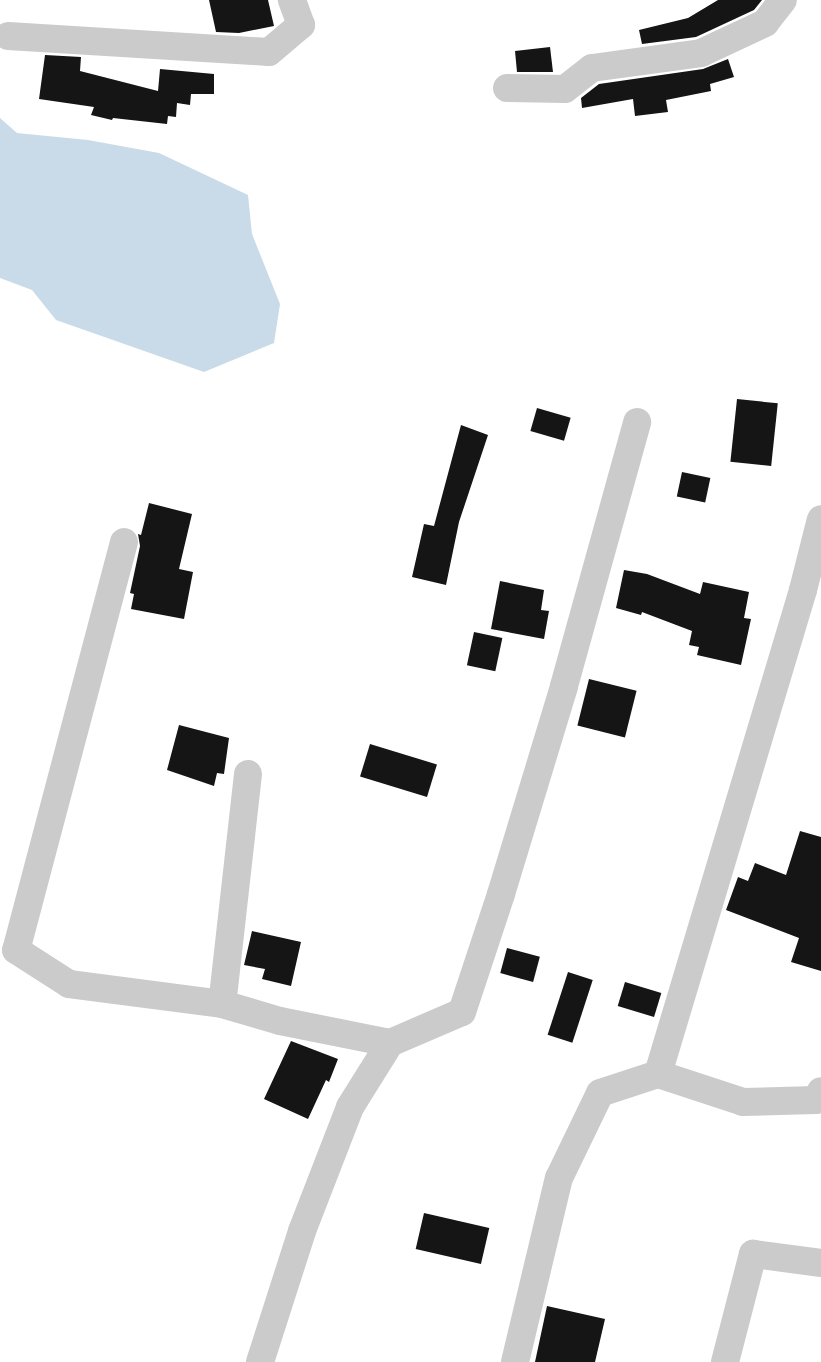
<!DOCTYPE html>
<style>
body{margin:0}
#map{position:relative;width:821px;height:1362px;overflow:hidden;background:#fff;font-family:Commissioner,sans-serif}
div>[style]{position:absolute}
.water>*{inset:0;background:#c9dbe9}
.building>*{inset:0;background:#151515;transform-origin:0 0}
.street>*{height:28px;margin:-14px;padding:0 14px;transform-origin:14px;border-radius:14px;background:#cbcbcb}
span{translate:-50% -50%;white-space:nowrap;text-align:center;line-height:1.15;-webkit-text-stroke:7px #fff;paint-order:stroke}
</style>
<div id="map">
<div class="water">
<i style="clip-path:polygon(0 118px,17px 133px,88px 140px,159px 153px,248px 195px,252px 234px,280px 304px,274px 343px,204px 372px,56px 320px,32px 290px,0 278px)"></i>
</div>
<div class="building">
<i style="clip-path:polygon(209px 0,268px 0,274px 26px,239px 33px,216px 32px)"></i>
<i style="clip-path:polygon(718px 0,762px 0,754px 10px,696px 37px,642px 44px,639px 30px,688px 18px)"></i>
<i style="clip-path:polygon(550px 47px,553px 72px,517px 72px,515px 51px)"></i>
<i style="clip-path:polygon(45px 55px,81px 57px,80px 71px,158px 91px,160px 69px,214px 74px,214px 94px,191px 94px,190px 105px,177px 103px,176px 117px,168px 116px,167px 124px,113px 118px,112px 120px,91px 115px,94px 107px,39px 99px)"></i>
<i style="clip-path:polygon(728px 59px,734px 77px,710px 84px,711px 91px,666px 100px,668px 112px,635px 116px,633px 99px,582px 108px,581px 98px,599px 84px,703px 69px)"></i>
<i style="left:737px;top:399px;width:41px;height:63px;rotate:6deg"></i>
<i style="left:537px;top:408px;width:35px;height:24px;rotate:16deg"></i>
<i style="clip-path:polygon(461px 425px,488px 435px,459px 522px,446px 585px,412px 577px,424px 524px,434px 526px)"></i>
<i style="left:682px;top:472px;width:29px;height:25px;rotate:12deg"></i>
<i style="clip-path:polygon(149px 503px,192px 514px,179px 569px,193px 572px,184px 619px,131px 609px,134px 594px,130px 593px,140px 546px,138px 534px,141px 535px)"></i>
<i style="clip-path:polygon(624px 570px,647px 574px,700px 594px,703px 582px,749px 592px,744px 618px,751px 619px,741px 665px,697px 655px,699px 647px,689px 645px,692px 631px,642px 612px,641px 615px,616px 608px)"></i>
<i style="clip-path:polygon(500px 581px,544px 590px,541px 610px,549px 611px,544px 639px,491px 629px)"></i>
<i style="left:474px;top:632px;width:29px;height:34px;rotate:12deg"></i>
<i style="left:589px;top:679px;width:49px;height:48px;rotate:14deg"></i>
<i style="clip-path:polygon(179px 725px,229px 738px,224px 774px,217px 773px,214px 786px,167px 770px)"></i>
<i style="left:370px;top:744px;width:70px;height:34px;rotate:17deg"></i>
<i style="clip-path:polygon(800px 831px,821px 837px,821px 971px,791px 962px,799px 938px,726px 910px,738px 877px,748px 881px,755px 863px,786px 875px)"></i>
<i style="clip-path:polygon(252px 931px,301px 942px,291px 986px,262px 979px,265px 969px,244px 965px)"></i>
<i style="left:507px;top:948px;width:34px;height:26px;rotate:15deg"></i>
<i style="left:568px;top:972px;width:26px;height:66px;rotate:18deg"></i>
<i style="left:625px;top:982px;width:38px;height:25px;rotate:17deg"></i>
<i style="clip-path:polygon(291px 1041px,338px 1059px,329px 1082px,326px 1080px,308px 1119px,264px 1099px)"></i>
<i style="left:424px;top:1213px;width:67px;height:37px;rotate:13deg"></i>
<i style="clip-path:polygon(547px 1306px,605px 1319px,595px 1362px,535px 1362px)"></i>
</div>
<div class="street">
<i style="left:8px;top:36px;width:261px;rotate:3.5deg"></i>
<i style="left:269px;top:52px;width:42px;rotate:-40.2deg"></i>
<i style="left:301px;top:25px;width:27px;rotate:-110deg"></i>
<i style="left:507px;top:88px;width:58px;rotate:1deg"></i>
<i style="left:565px;top:89px;width:34px;rotate:-38deg"></i>
<i style="left:592px;top:68px;width:110px;rotate:-7.8deg"></i>
<i style="left:701px;top:53px;width:71px;rotate:-25.1deg"></i>
<i style="left:765px;top:23px;width:29px;rotate:-52deg"></i>
<i style="left:124px;top:542px;width:422px;rotate:104.8deg"></i>
<i style="left:16px;top:950px;width:63px;rotate:32.7deg"></i>
<i style="left:69px;top:984px;width:154px;rotate:7.4deg"></i>
<i style="left:248px;top:774px;width:231px;rotate:96.4deg"></i>
<i style="left:222px;top:1004px;width:60px;rotate:16.3deg"></i>
<i style="left:280px;top:1021px;width:112px;rotate:11.3deg"></i>
<i style="left:658px;top:1074px;width:505px;rotate:-73.32deg"></i>
<i style="left:803px;top:590px;width:73px;rotate:-75.8deg"></i>
<i style="left:260px;top:1362px;width:138px;rotate:-72.2deg"></i>
<i style="left:302px;top:1231px;width:133px;rotate:-68.8deg"></i>
<i style="left:350px;top:1107px;width:75px;rotate:-58deg"></i>
<i style="left:390px;top:1043px;width:78px;rotate:-23.3deg"></i>
<i style="left:462px;top:1012px;width:124px;rotate:-71.7deg"></i>
<i style="left:501px;top:894px;width:217px;rotate:-73.1deg"></i>
<i style="left:564px;top:686px;width:274px;rotate:-74.5deg"></i>
<i style="left:515px;top:1362px;width:189px;rotate:-76.6deg"></i>
<i style="left:559px;top:1178px;width:94px;rotate:-64.2deg"></i>
<i style="left:600px;top:1093px;width:61px;rotate:-18.1deg"></i>
<i style="left:658px;top:1074px;width:89px;rotate:18.2deg"></i>
<i style="left:743px;top:1102px;width:73px;rotate:-1.6deg"></i>
<i style="left:816px;top:1100px;width:10px;rotate:-61deg"></i>
<i style="left:725px;top:1362px;width:112px;rotate:-75.5deg"></i>
<i style="left:753px;top:1254px;width:69px;rotate:7.5deg"></i>
</div>
</div>
